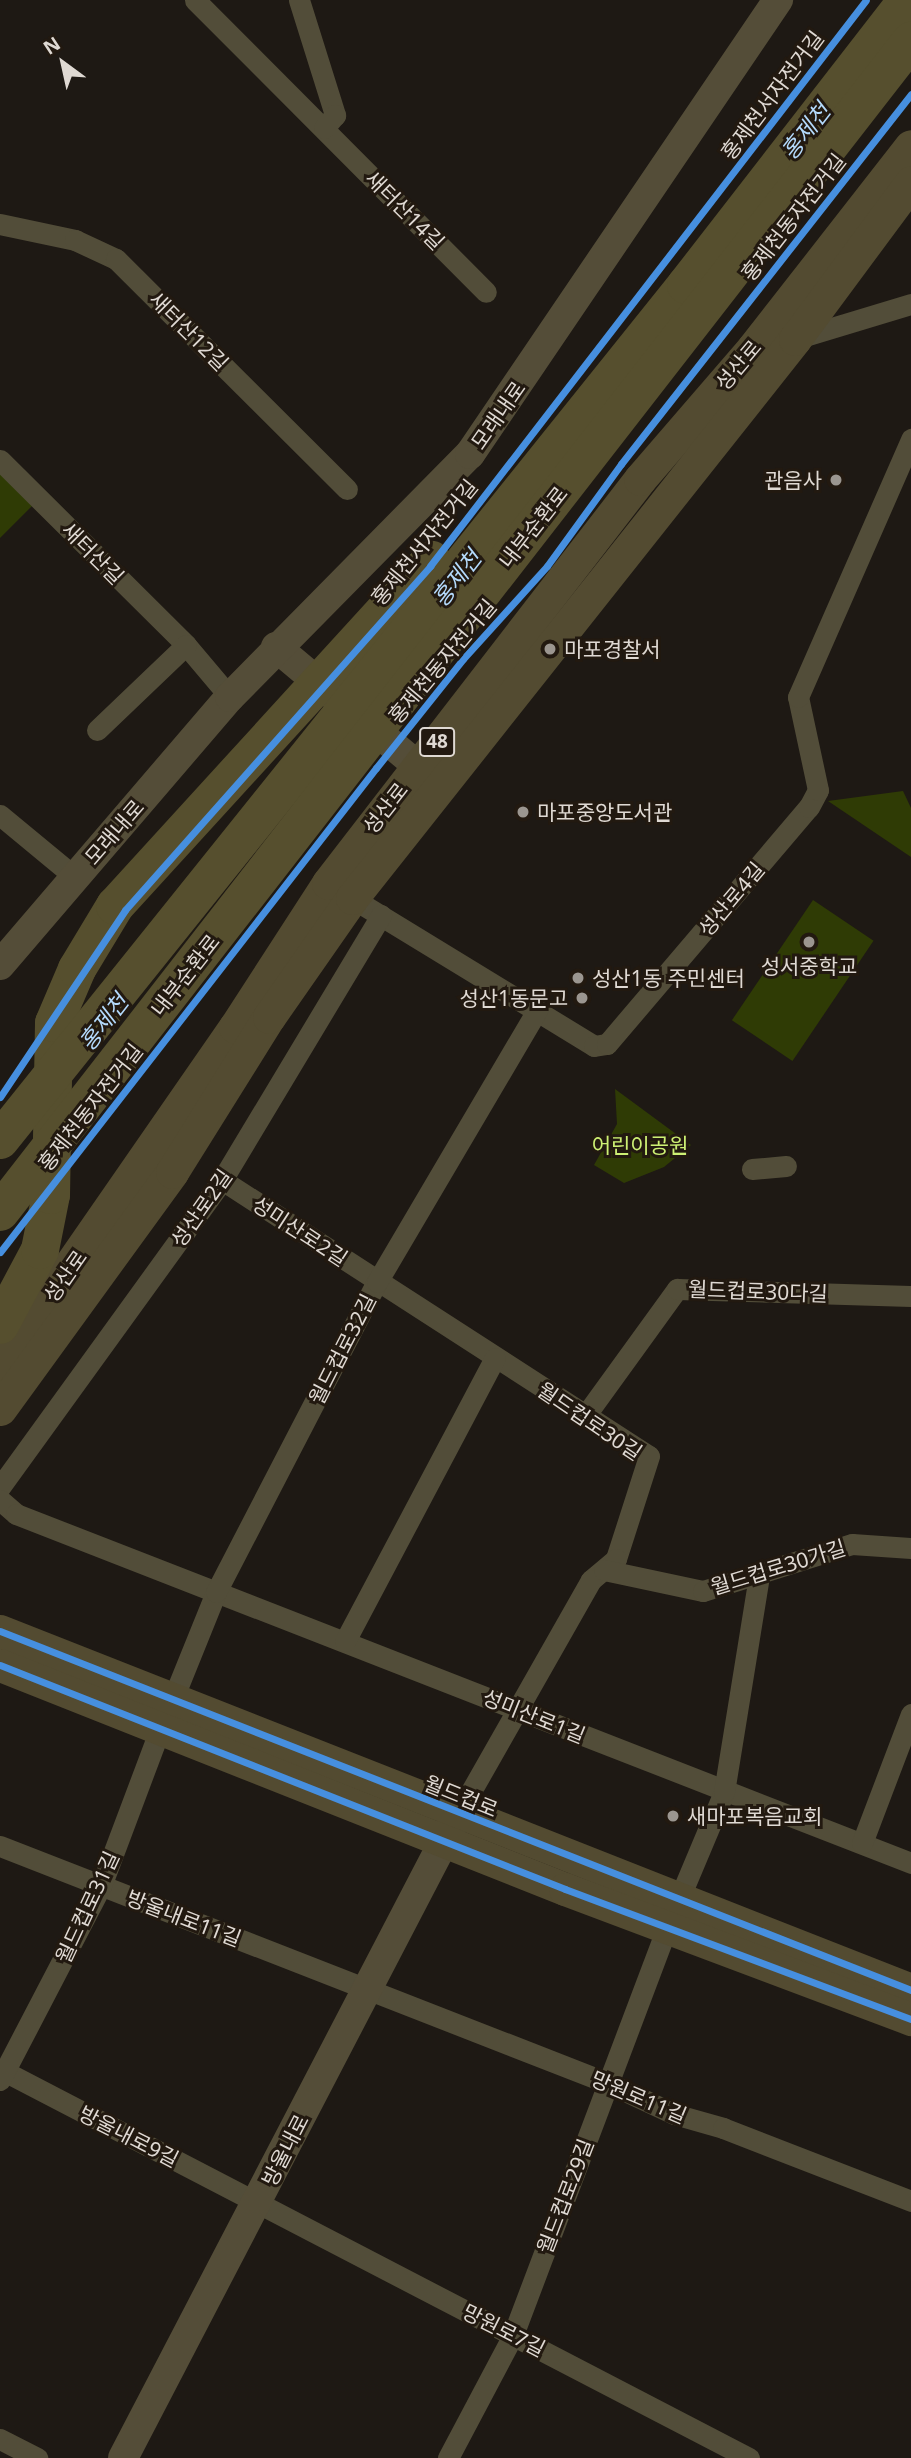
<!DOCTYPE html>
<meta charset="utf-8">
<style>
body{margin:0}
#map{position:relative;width:911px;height:2458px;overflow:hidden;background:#1e1914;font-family:"Noto Sans","Noto Sans KR",sans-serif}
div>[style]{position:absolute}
.green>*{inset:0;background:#2f3b05;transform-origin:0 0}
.street>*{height:21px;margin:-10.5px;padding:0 10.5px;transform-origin:10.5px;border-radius:10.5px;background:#524d39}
.secondary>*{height:30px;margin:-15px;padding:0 15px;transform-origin:15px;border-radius:15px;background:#544d38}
.primary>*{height:33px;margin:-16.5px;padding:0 16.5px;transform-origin:16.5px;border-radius:16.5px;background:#534b31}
.highway>*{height:38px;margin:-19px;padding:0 19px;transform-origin:19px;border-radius:19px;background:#564f2e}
.highway-bridge>*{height:38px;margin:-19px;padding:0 19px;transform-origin:19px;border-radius:19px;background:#564f2e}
.cycleway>*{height:7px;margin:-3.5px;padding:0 3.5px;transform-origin:3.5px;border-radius:3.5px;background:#468fdf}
.dots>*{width:19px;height:19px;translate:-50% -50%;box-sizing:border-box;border:4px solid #221910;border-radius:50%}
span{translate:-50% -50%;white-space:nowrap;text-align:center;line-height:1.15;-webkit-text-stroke:6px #221910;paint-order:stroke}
.shield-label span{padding:2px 5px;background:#221910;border:2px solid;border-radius:5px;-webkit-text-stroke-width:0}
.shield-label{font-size:19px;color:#dfd9d3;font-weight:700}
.street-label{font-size:21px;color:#dfd9d3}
.poi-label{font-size:21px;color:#dfd9d3}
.right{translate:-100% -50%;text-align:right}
.left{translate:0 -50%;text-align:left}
.park-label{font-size:21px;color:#cdf074}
.water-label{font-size:23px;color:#b4dafc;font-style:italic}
.north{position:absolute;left:28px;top:28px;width:70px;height:70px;-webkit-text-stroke:5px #221910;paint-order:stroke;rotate:327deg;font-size:19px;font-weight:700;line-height:28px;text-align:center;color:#dfd9d3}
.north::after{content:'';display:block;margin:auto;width:24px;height:32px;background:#dfd9d3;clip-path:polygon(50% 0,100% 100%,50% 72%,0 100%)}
</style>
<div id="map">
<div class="green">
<i style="clip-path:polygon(0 471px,34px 504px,0 538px)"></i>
<i style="clip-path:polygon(903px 791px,911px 808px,911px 857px,828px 801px)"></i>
<i style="left:813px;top:900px;width:73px;height:145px;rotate:34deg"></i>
<i style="clip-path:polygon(615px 1089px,691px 1145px,664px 1167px,624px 1183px,594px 1165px,617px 1124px)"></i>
</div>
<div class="street">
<i style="left:195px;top:0;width:412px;rotate:45.1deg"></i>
<i style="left:299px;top:0;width:121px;rotate:72.6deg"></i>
<i style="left:335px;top:115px;width:17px;rotate:130deg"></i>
<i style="left:0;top:224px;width:77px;rotate:12deg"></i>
<i style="left:75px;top:240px;width:45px;rotate:24.9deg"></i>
<i style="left:116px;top:259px;width:326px;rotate:44.9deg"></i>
<i style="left:795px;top:339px;width:121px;rotate:-16.8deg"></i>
<i style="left:0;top:460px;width:262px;rotate:44.8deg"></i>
<i style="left:186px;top:645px;width:68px;rotate:49.8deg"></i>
<i style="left:97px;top:730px;width:123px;rotate:-43.7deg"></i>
<i style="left:0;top:815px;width:97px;rotate:39.6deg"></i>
<i style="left:342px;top:892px;width:295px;rotate:31.4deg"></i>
<i style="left:594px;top:1046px;width:13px;rotate:-9deg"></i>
<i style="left:607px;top:1044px;width:311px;rotate:-49.6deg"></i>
<i style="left:809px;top:807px;width:19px;rotate:-62deg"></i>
<i style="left:818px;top:790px;width:95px;rotate:-102.1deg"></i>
<i style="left:798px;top:697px;width:282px;rotate:-66.3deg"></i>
<i style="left:752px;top:1169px;width:34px;rotate:-5deg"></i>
<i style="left:222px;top:1180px;width:508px;rotate:32.88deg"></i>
<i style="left:649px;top:1456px;width:108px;rotate:107.8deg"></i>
<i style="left:616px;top:1559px;width:33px;rotate:140deg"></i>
<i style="left:591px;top:1580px;width:269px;rotate:119.6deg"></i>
<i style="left:585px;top:1416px;width:157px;rotate:-54.1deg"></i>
<i style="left:677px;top:1289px;width:234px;rotate:1.7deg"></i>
<i style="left:0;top:1487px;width:379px;rotate:-54.1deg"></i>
<i style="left:222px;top:1180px;width:309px;rotate:-59deg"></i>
<i style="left:0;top:1500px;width:21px;rotate:41deg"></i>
<i style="left:16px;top:1514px;width:961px;rotate:21.3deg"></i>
<i style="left:604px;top:1570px;width:101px;rotate:12deg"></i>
<i style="left:703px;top:1591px;width:156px;rotate:-17.5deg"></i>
<i style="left:852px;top:1544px;width:59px;rotate:3.9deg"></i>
<i style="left:345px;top:1641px;width:320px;rotate:-62.1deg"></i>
<i style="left:172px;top:1701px;width:118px;rotate:-68deg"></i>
<i style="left:216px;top:1592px;width:349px;rotate:-62.6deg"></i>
<i style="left:377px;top:1282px;width:316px;rotate:-59.5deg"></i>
<i style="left:862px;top:1843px;width:138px;rotate:-69.2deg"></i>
<i style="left:0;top:1846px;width:653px;rotate:21.3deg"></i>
<i style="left:608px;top:2083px;width:73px;rotate:25.2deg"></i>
<i style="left:674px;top:2114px;width:51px;rotate:15.9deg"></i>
<i style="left:723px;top:2128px;width:202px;rotate:21.2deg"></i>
<i style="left:679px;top:1899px;width:116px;rotate:-67.2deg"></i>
<i style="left:724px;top:1792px;width:220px;rotate:-80.8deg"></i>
<i style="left:0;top:2069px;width:844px;rotate:27.45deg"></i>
<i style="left:0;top:2080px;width:219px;rotate:-62.5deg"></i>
<i style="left:101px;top:1886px;width:168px;rotate:-69.4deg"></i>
<i style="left:0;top:2439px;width:42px;rotate:27.2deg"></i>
<i style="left:448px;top:2458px;width:139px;rotate:-62.1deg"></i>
<i style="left:513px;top:2335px;width:435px;rotate:-69.3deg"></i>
</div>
<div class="secondary">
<i style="left:276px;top:647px;width:185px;rotate:40deg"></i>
<i style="left:0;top:965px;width:353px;rotate:-49.4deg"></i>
<i style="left:230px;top:697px;width:342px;rotate:-45.4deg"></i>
<i style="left:470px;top:454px;width:549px;rotate:-55.85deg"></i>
<i style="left:123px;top:2458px;width:717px;rotate:-62.51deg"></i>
</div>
<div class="primary">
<i style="left:0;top:1366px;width:412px;rotate:-55.3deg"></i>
<i style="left:235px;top:1027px;width:171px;rotate:-57.1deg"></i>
<i style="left:328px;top:883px;width:510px;rotate:-52.32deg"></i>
<i style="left:640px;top:479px;width:173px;rotate:-49.2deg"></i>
<i style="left:753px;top:348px;width:256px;rotate:-52deg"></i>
<i style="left:0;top:1409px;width:293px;rotate:-54deg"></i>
<i style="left:172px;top:1172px;width:183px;rotate:-58deg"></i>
<i style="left:269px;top:1017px;width:145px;rotate:-55.1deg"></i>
<i style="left:352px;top:898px;width:713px;rotate:-51.6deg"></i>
<i style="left:795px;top:339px;width:195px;rotate:-53.5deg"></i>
<i style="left:0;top:1631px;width:979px;rotate:21.51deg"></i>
<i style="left:0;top:1665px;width:608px;rotate:21.63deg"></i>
<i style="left:565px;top:1889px;width:370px;rotate:20.6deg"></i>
</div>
<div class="highway">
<i style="left:0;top:1325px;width:85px;rotate:-61.9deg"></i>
<i style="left:40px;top:1250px;width:56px;rotate:-78.7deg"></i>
<i style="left:51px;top:1195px;width:172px;rotate:-89deg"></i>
<i style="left:54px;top:1023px;width:59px;rotate:-66.9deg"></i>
<i style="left:77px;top:969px;width:74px;rotate:-58.9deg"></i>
</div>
<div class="highway-bridge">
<i style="left:115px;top:906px;width:469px;rotate:-47.6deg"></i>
<i style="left:0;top:1140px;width:1096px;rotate:-51.26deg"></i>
<i style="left:686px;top:285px;width:361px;rotate:-52.2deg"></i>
<i style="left:0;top:1212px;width:1484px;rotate:-52.12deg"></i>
</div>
<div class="cycleway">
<i style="left:0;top:1097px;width:225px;rotate:-56.2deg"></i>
<i style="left:125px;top:910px;width:460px;rotate:-48.4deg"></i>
<i style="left:430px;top:566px;width:714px;rotate:-52.39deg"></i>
<i style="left:0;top:1252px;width:613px;rotate:-52.16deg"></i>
<i style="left:376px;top:768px;width:139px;rotate:-51.4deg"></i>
<i style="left:463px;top:659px;width:125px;rotate:-47.9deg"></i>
<i style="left:547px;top:566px;width:126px;rotate:-54deg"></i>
<i style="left:621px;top:464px;width:470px;rotate:-51.9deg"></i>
<i style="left:0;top:1631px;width:979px;rotate:21.51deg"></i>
<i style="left:0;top:1665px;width:608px;rotate:21.63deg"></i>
<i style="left:565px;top:1889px;width:370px;rotate:20.6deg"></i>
</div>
<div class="dots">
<i style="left:836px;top:480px;background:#9b9690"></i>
<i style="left:550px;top:649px;background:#9b9690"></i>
<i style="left:523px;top:812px;background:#9b9690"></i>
<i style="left:809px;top:942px;background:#9b9690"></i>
<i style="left:578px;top:978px;background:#9b9690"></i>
<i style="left:582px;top:998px;background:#9b9690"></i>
<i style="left:673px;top:1816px;background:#9b9690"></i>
</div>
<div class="shield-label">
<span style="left:437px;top:742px">48</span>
</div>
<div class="street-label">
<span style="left:772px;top:95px;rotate:-53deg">홍제천서자전거길</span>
<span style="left:405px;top:210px;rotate:45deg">새터산14길</span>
<span style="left:793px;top:217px;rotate:-52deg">홍제천동자전거길</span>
<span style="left:189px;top:331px;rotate:45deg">새터산12길</span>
<span style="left:738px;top:365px;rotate:-50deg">성산로</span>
<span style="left:498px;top:415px;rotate:-55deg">모래내로</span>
<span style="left:533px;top:527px;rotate:-52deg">내부순환로</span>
<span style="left:424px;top:542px;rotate:-51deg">홍제천서자전거길</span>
<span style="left:93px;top:553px;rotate:45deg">새터산길</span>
<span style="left:442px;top:661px;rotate:-50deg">홍제천동자전거길</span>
<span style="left:385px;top:808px;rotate:-52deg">성산로</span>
<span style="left:114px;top:832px;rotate:-49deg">모래내로</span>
<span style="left:731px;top:899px;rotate:-50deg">성산로4길</span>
<span style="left:185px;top:975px;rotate:-52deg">내부순환로</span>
<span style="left:90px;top:1107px;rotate:-52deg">홍제천동자전거길</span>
<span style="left:201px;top:1208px;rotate:-55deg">성산로2길</span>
<span style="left:300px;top:1231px;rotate:33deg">성미산로2길</span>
<span style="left:65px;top:1276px;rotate:-55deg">성산로</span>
<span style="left:758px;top:1291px;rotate:2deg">월드컵로30다길</span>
<span style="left:342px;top:1349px;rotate:-63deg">월드컵로32길</span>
<span style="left:590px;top:1421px;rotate:34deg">월드컵로30길</span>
<span style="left:778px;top:1567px;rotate:-17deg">월드컵로30가길</span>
<span style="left:534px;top:1716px;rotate:22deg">성미산로1길</span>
<span style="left:461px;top:1796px;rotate:22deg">월드컵로</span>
<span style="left:87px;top:1907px;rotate:-65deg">월드컵로31길</span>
<span style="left:184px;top:1918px;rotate:21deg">방울내로11길</span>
<span style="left:639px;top:2097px;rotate:23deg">망원로11길</span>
<span style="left:129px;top:2136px;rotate:27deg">방울내로9길</span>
<span style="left:285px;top:2150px;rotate:-63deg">방울내로</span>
<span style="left:565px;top:2196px;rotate:-69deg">월드컵로29길</span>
<span style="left:504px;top:2330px;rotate:27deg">망원로7길</span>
</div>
<div class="poi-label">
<span class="right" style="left:822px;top:480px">관음사</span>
<span class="left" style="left:564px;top:649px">마포경찰서</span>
<span class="left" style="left:537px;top:812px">마포중앙도서관</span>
<span style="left:809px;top:966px">성서중학교</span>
<span class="left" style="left:592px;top:978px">성산1동 주민센터</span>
<span class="right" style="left:568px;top:998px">성산1동문고</span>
<span class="left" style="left:687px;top:1816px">새마포복음교회</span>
</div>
<div class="park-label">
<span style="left:640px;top:1145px">어린이공원</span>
</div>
<div class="water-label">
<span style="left:805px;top:131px;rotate:-52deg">홍제천</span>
<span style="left:456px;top:578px;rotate:-52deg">홍제천</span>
<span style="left:103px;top:1022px;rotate:-52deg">홍제천</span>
</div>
<div class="north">N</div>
</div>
